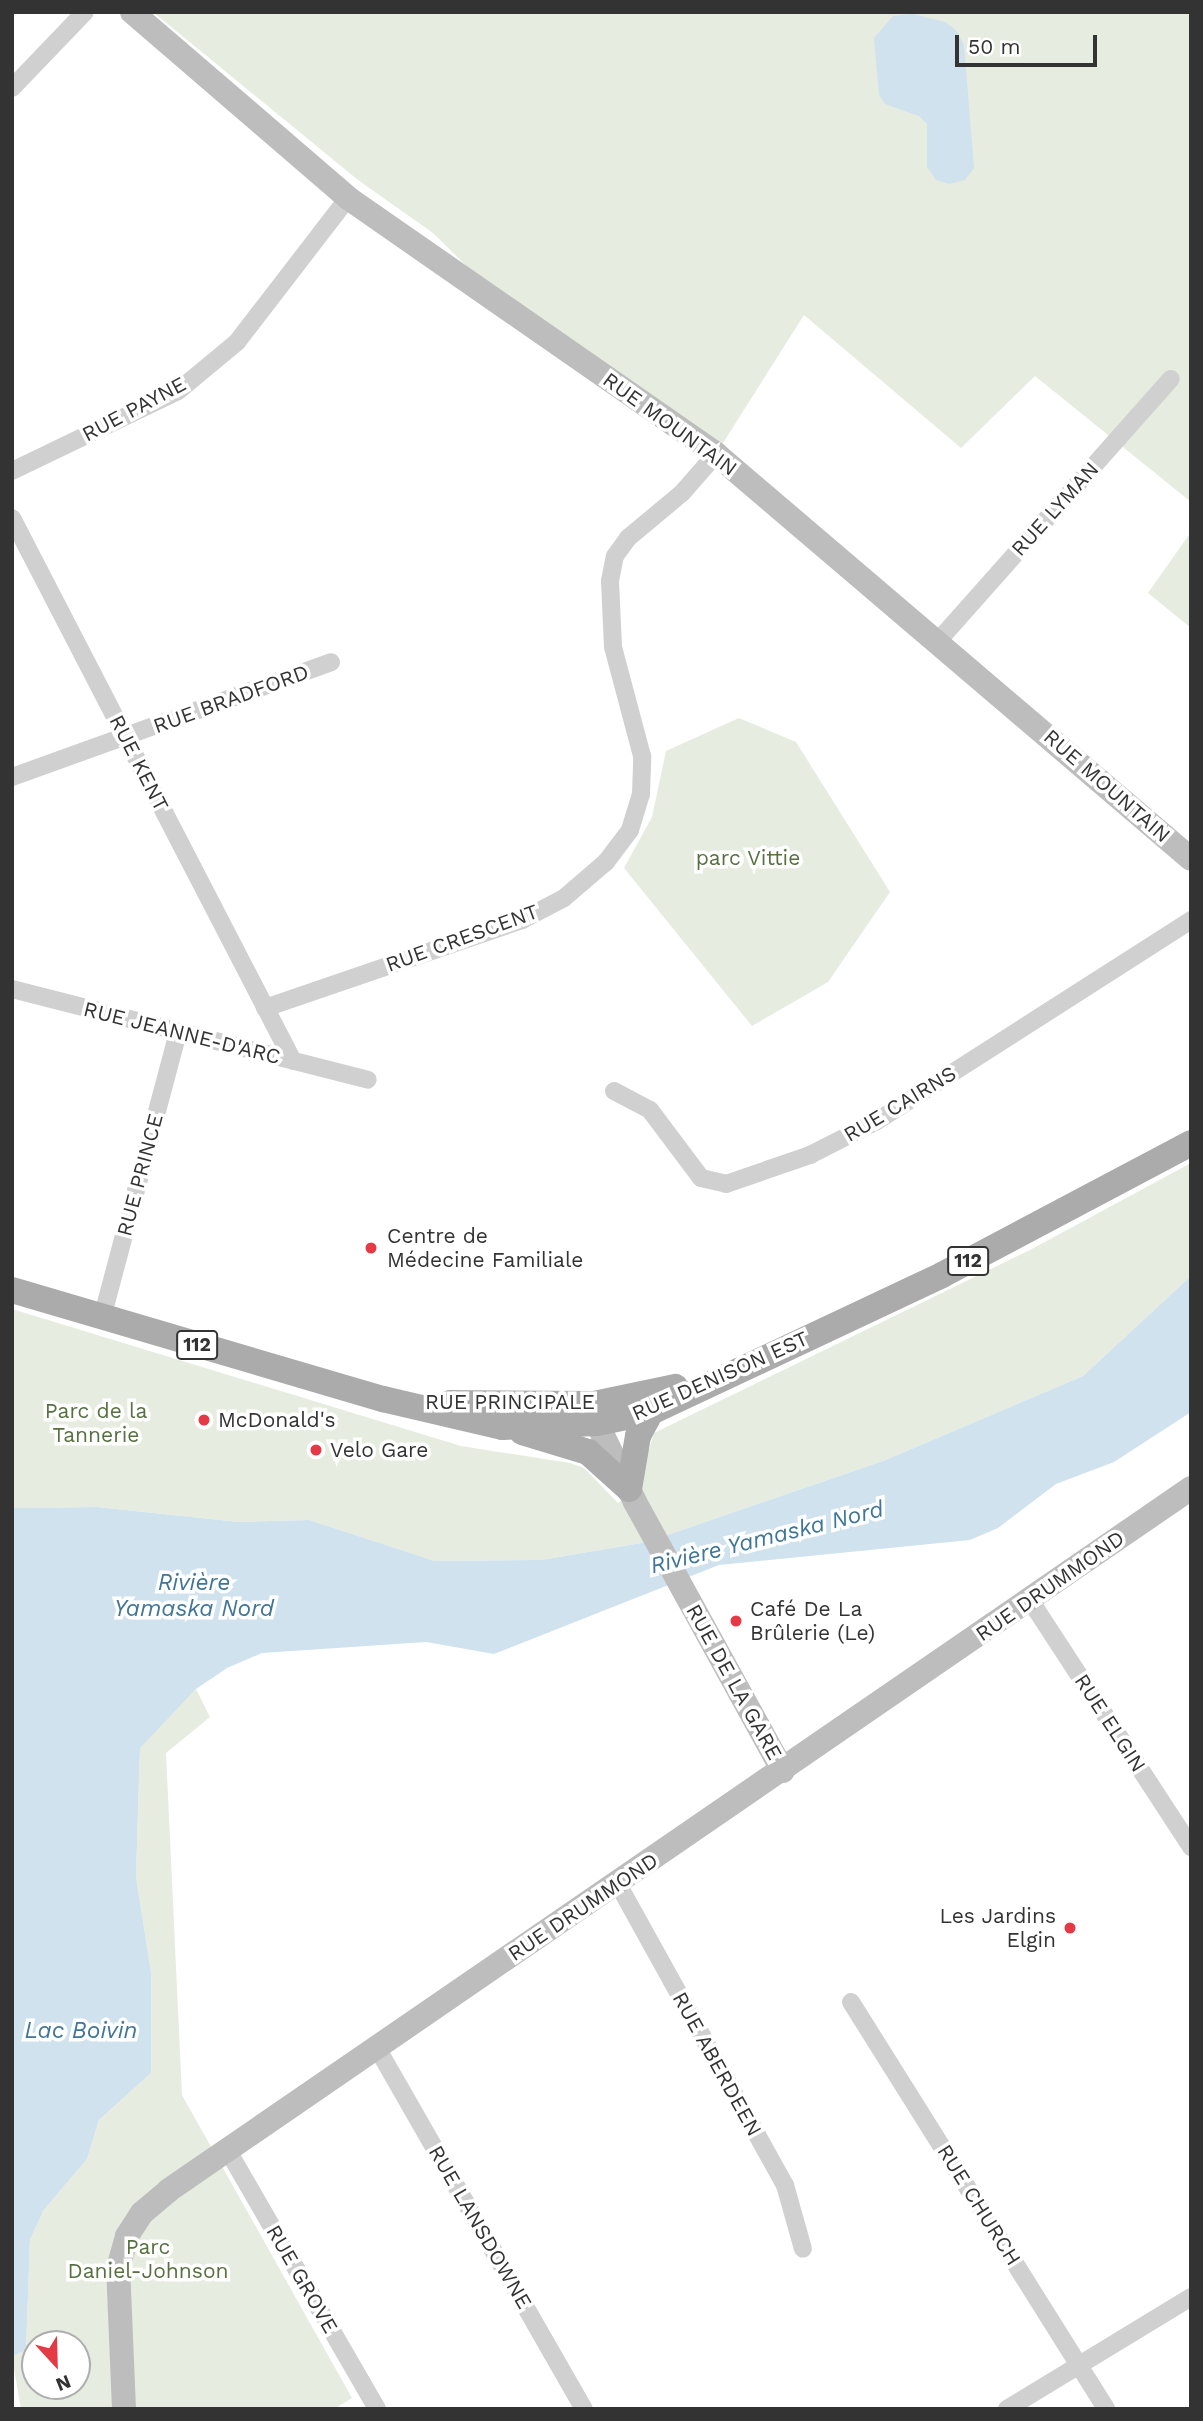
<!DOCTYPE html>
<meta charset="utf-8">
<style>
body{margin:0}
#map{position:relative;width:1203px;height:2421px;overflow:hidden;background:#fff;font-family:"Work Sans",sans-serif}
div>[style]{position:absolute}
.green>*{inset:0;background:#e6ecdf}
.water>*{inset:0;background:#cfe2ee}
.street>*{height:18px;margin:-9px;padding:0 9px;transform-origin:9px;border-radius:9px;background:#d0d0d0}
.secondary>*{height:24px;margin:-12px;padding:0 12px;transform-origin:12px;border-radius:12px;background:#bdbdbd}
.primary>*{height:26px;margin:-13px;padding:0 13px;transform-origin:13px;border-radius:13px;background:#ababab}
.dots>*{width:19px;height:19px;translate:-50% -50%;box-sizing:border-box;border:4px solid #fff;border-radius:50%}
span{translate:-50% -50%;white-space:nowrap;text-align:center;line-height:1.15;-webkit-text-stroke:7px #fff;paint-order:stroke}
.shield-label span{padding:2px 5px;background:#fff;border:2px solid;border-radius:5px;-webkit-text-stroke-width:0}
.shield-label{font-size:19px;color:#333;font-weight:700}
.street-label{font-size:21px;color:#333}
.park-label{font-size:21px;color:#56703f}
.poi-label{font-size:21px;color:#333}
.left{translate:0 -50%;text-align:left}
.right{translate:-100% -50%;text-align:right}
.water-label{font-size:23px;color:#3f7597;font-style:italic}
.frame{position:absolute;inset:0;border:14px solid #333;pointer-events:none}
.north{position:absolute;left:21px;top:2330px;width:70px;height:70px;box-sizing:border-box;background:#fff;border:2px solid #adadad;border-radius:50%;rotate:158deg;font-size:19px;font-weight:700;line-height:28px;text-align:center;color:#333}
.north::after{content:'';display:block;margin:auto;width:24px;height:32px;background:#e63946;clip-path:polygon(50% 0,100% 100%,50% 72%,0 100%)}
.scale{position:absolute;left:955px;top:35px;width:142px;height:32px;box-sizing:border-box;border:4px solid #333;border-top:0;padding-left:9px;font-size:21px;line-height:24px;white-space:nowrap;color:#333;-webkit-text-stroke:5px #fff;paint-order:stroke}
</style>
<div id="map">
<div class="green">
<i style="clip-path:polygon(153px 12px,1191px 12px,1191px 502px,1035px 376px,961px 448px,804px 315px,716px 454px,522px 321px,433px 233px,358px 180px)"></i>
<i style="clip-path:polygon(1191px 532px,1191px 628px,1148px 593px)"></i>
<i style="clip-path:polygon(739px 718px,796px 742px,890px 892px,828px 982px,752px 1026px,624px 868px,652px 817px,666px 751px)"></i>
<i style="clip-path:polygon(1191px 1163px,1191px 1276px,1083px 1376px,883px 1461px,647px 1542px,541px 1560px,435px 1561px,309px 1520px,239px 1522px,97px 1507px,12px 1508px,12px 1309px,461px 1446px,570px 1463px,584px 1468px,618px 1503px,636px 1492px,654px 1433px,1030px 1250px)"></i>
<i style="clip-path:polygon(evenodd,196px 1689px,210px 1717px,166px 1753px,182px 2095px,352px 2398px,334px 2409px,21px 2409px,12px 2357px,26px 2350px,30px 2240px,43px 2211px,87px 2159px,99px 2120px,151px 2073px,151px 1972px,136px 1877px,140px 1747px,196px 1689px,35px 2344px,77px 2344px,77px 2386px,35px 2386px,35px 2344px)"></i>
</div>
<div class="water">
<i style="clip-path:polygon(913px 14px,945px 22px,956px 30px,964px 45px,974px 168px,965px 180px,949px 184px,936px 180px,927px 167px,927px 124px,919px 116px,885px 104px,879px 95px,874px 38px,893px 16px)"></i>
<i style="clip-path:polygon(1191px 1276px,1191px 1412px,1114px 1462px,1056px 1484px,998px 1528px,970px 1540px,719px 1565px,494px 1654px,426px 1642px,262px 1653px,227px 1668px,196px 1689px,140px 1748px,136px 1877px,151px 1972px,151px 2073px,99px 2120px,87px 2159px,43px 2211px,30px 2240px,26px 2350px,12px 2357px,12px 1508px,97px 1507px,239px 1522px,309px 1520px,435px 1561px,541px 1560px,647px 1542px,883px 1461px,1083px 1376px)"></i>
</div>
<div class="street">
<i style="left:12px;top:88px;width:105px;rotate:-46.2deg"></i>
<i style="left:12px;top:471px;width:184px;rotate:-25.7deg"></i>
<i style="left:178px;top:391px;width:77px;rotate:-39.7deg"></i>
<i style="left:237px;top:342px;width:182px;rotate:-52.4deg"></i>
<i style="left:12px;top:518px;width:611px;rotate:62.64deg"></i>
<i style="left:939px;top:640px;width:349px;rotate:-48.4deg"></i>
<i style="left:12px;top:777px;width:339px;rotate:-19.8deg"></i>
<i style="left:12px;top:989px;width:367px;rotate:14.3deg"></i>
<i style="left:265px;top:1008px;width:272px;rotate:-18.9deg"></i>
<i style="left:522px;top:920px;width:47px;rotate:-27.6deg"></i>
<i style="left:564px;top:898px;width:55px;rotate:-40.6deg"></i>
<i style="left:606px;top:862px;width:40px;rotate:-53deg"></i>
<i style="left:630px;top:830px;width:38px;rotate:-73deg"></i>
<i style="left:641px;top:794px;width:38px;rotate:-88deg"></i>
<i style="left:642px;top:756px;width:113px;rotate:-104.9deg"></i>
<i style="left:613px;top:647px;width:66px;rotate:-92.6deg"></i>
<i style="left:610px;top:581px;width:25px;rotate:-79deg"></i>
<i style="left:615px;top:556px;width:22px;rotate:-54deg"></i>
<i style="left:628px;top:538px;width:70px;rotate:-39.8deg"></i>
<i style="left:682px;top:493px;width:52px;rotate:-48.9deg"></i>
<i style="left:614px;top:1091px;width:41px;rotate:27.8deg"></i>
<i style="left:650px;top:1110px;width:85px;rotate:53.1deg"></i>
<i style="left:701px;top:1178px;width:26px;rotate:13deg"></i>
<i style="left:726px;top:1184px;width:89px;rotate:-19deg"></i>
<i style="left:810px;top:1155px;width:75px;rotate:-26.9deg"></i>
<i style="left:877px;top:1121px;width:373px;rotate:-32.6deg"></i>
<i style="left:102px;top:1318px;width:296px;rotate:-75.1deg"></i>
<i style="left:1030px;top:1600px;width:295px;rotate:56.9deg"></i>
<i style="left:618px;top:1884px;width:344px;rotate:61deg"></i>
<i style="left:785px;top:2185px;width:66px;rotate:74.3deg"></i>
<i style="left:851px;top:2002px;width:480px;rotate:57.9deg"></i>
<i style="left:376px;top:2046px;width:418px;rotate:60.2deg"></i>
<i style="left:227px;top:2149px;width:300px;rotate:60deg"></i>
<i style="left:1007px;top:2409px;width:215px;rotate:-31.3deg"></i>
</div>
<div class="secondary">
<i style="left:132px;top:12px;width:285px;rotate:40.7deg"></i>
<i style="left:348px;top:198px;width:448px;rotate:34.8deg"></i>
<i style="left:716px;top:454px;width:624px;rotate:40.45deg"></i>
<i style="left:594px;top:1406px;width:17px;rotate:80deg"></i>
<i style="left:597px;top:1423px;width:88px;rotate:64.3deg"></i>
<i style="left:635px;top:1502px;width:307px;rotate:61.2deg"></i>
<i style="left:124px;top:2409px;width:141px;rotate:-92.4deg"></i>
<i style="left:118px;top:2268px;width:33px;rotate:-74deg"></i>
<i style="left:127px;top:2236px;width:27px;rotate:-57deg"></i>
<i style="left:142px;top:2213px;width:35px;rotate:-40deg"></i>
<i style="left:169px;top:2190px;width:1240px;rotate:-34.48deg"></i>
</div>
<div class="primary">
<i style="left:12px;top:1290px;width:387px;rotate:16.4deg"></i>
<i style="left:383px;top:1399px;width:122px;rotate:13.2deg"></i>
<i style="left:502px;top:1427px;width:95px;rotate:-2.4deg"></i>
<i style="left:597px;top:1423px;width:55px;rotate:-11.5deg"></i>
<i style="left:651px;top:1412px;width:322px;rotate:-25.2deg"></i>
<i style="left:942px;top:1275px;width:282px;rotate:-27.9deg"></i>
<i style="left:450px;top:1403px;width:144px;rotate:0.4deg"></i>
<i style="left:594px;top:1404px;width:83px;rotate:-11.9deg"></i>
<i style="left:522px;top:1432px;width:69px;rotate:16.9deg"></i>
<i style="left:588px;top:1452px;width:55px;rotate:42.1deg"></i>
<i style="left:629px;top:1489px;width:54px;rotate:-80.4deg"></i>
<i style="left:638px;top:1436px;width:27px;rotate:-62deg"></i>
</div>
<div class="dots">
<i style="left:371px;top:1248px;background:#e63946"></i>
<i style="left:204px;top:1420px;background:#e63946"></i>
<i style="left:316px;top:1450px;background:#e63946"></i>
<i style="left:736px;top:1621px;background:#e63946"></i>
<i style="left:1070px;top:1928px;background:#e63946"></i>
</div>
<div class="shield-label">
<span style="left:968px;top:1261px">112</span>
<span style="left:197px;top:1345px">112</span>
</div>
<div class="street-label">
<span style="left:134px;top:409px;rotate:-28deg">RUE PAYNE</span>
<span style="left:670px;top:424px;rotate:36deg">RUE MOUNTAIN</span>
<span style="left:1055px;top:509px;rotate:-48deg">RUE LYMAN</span>
<span style="left:231px;top:699px;rotate:-20deg">RUE BRADFORD</span>
<span style="left:139px;top:763px;rotate:63deg">RUE KENT</span>
<span style="left:1107px;top:786px;rotate:41deg">RUE MOUNTAIN</span>
<span style="left:462px;top:938px;rotate:-20deg">RUE CRESCENT</span>
<span style="left:182px;top:1033px;rotate:14deg">RUE JEANNE-D'ARC</span>
<span style="left:900px;top:1104px;rotate:-31deg">RUE CAIRNS</span>
<span style="left:140px;top:1175px;rotate:-75deg">RUE PRINCE</span>
<span style="left:720px;top:1376px;rotate:-24deg">RUE DENISON EST</span>
<span style="left:510px;top:1402px">RUE PRINCIPALE</span>
<span style="left:1050px;top:1586px;rotate:-35deg">RUE DRUMMOND</span>
<span style="left:734px;top:1682px;rotate:61deg">RUE DE LA GARE</span>
<span style="left:1110px;top:1723px;rotate:57deg">RUE ELGIN</span>
<span style="left:583px;top:1907px;rotate:-34deg">RUE DRUMMOND</span>
<span style="left:717px;top:2064px;rotate:61deg">RUE ABERDEEN</span>
<span style="left:979px;top:2205px;rotate:58deg">RUE CHURCH</span>
<span style="left:480px;top:2227px;rotate:60deg">RUE LANSDOWNE</span>
<span style="left:302px;top:2279px;rotate:60deg">RUE GROVE</span>
</div>
<div class="park-label">
<span style="left:748px;top:858px">parc Vittie</span>
<span style="left:96px;top:1423px">Parc de la<br>Tannerie</span>
<span style="left:148px;top:2259px">Parc<br>Daniel-Johnson</span>
</div>
<div class="poi-label">
<span class="left" style="left:387px;top:1248px">Centre de<br>Médecine Familiale</span>
<span class="left" style="left:218px;top:1420px">McDonald's</span>
<span class="left" style="left:330px;top:1450px">Velo Gare</span>
<span class="left" style="left:750px;top:1621px">Café De La<br>Brûlerie (Le)</span>
<span class="right" style="left:1056px;top:1928px">Les Jardins<br>Elgin</span>
</div>
<div class="water-label">
<span style="left:767px;top:1538px;rotate:-14deg">Rivière Yamaska Nord</span>
<span style="left:194px;top:1596px">Rivière<br>Yamaska Nord</span>
<span style="left:81px;top:2031px">Lac Boivin</span>
</div>
<div class="frame"></div>
<div class="north">N</div>
<div class="scale">50 m</div>
</div>
